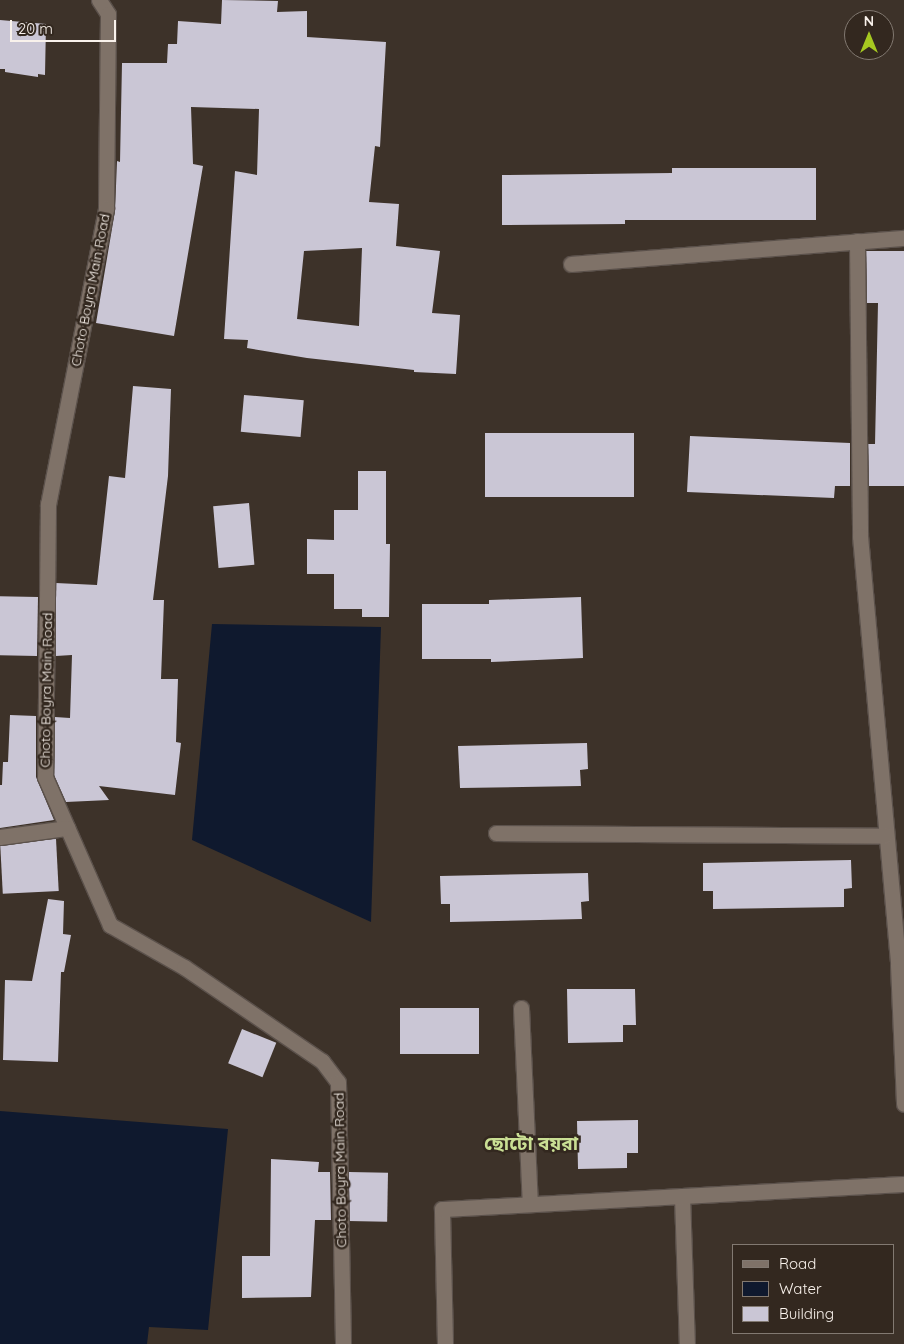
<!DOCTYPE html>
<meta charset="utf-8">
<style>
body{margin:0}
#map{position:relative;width:904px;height:1344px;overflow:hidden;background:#3d3229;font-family:Quicksand,"Noto Sans Bengali",sans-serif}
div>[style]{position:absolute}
.water>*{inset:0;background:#0f192e}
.building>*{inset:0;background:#cac6d5;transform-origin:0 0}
.roads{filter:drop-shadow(1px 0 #5b514b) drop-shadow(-1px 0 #5b514b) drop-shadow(0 1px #5b514b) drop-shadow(0 -1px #5b514b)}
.minor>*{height:15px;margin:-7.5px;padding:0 7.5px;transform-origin:7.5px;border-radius:7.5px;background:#7f7268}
span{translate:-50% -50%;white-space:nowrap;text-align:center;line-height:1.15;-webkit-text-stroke:5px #33281f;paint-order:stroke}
.street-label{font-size:14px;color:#f9f2ec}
.district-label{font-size:19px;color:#cadf94;font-weight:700}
.legend{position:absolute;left:732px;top:1244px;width:162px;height:90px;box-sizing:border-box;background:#33281f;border:1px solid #827971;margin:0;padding:6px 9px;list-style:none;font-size:15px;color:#f9f2ec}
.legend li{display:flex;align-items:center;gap:10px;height:25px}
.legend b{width:25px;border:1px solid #827971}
.north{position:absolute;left:844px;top:10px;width:50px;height:50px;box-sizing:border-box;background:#33281f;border:1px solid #827971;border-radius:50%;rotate:0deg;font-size:14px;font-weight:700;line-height:20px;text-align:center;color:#f9f2ec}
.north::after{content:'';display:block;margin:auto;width:18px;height:22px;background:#a6c820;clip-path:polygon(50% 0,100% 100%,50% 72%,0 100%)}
.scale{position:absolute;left:10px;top:20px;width:106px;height:22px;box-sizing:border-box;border:2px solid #f9f2ec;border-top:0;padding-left:6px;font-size:15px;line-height:18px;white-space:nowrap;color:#f9f2ec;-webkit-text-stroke:4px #33281f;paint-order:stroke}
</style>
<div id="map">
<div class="water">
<i style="clip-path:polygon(212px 624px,381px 627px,371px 922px,192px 840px)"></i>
<i style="clip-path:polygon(0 1111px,228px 1129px,208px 1330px,149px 1327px,147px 1344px,0 1344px)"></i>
</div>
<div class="building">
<i style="clip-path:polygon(evenodd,222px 0,278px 1px,277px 12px,307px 11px,307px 37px,386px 42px,380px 147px,375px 146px,369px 202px,399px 204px,396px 246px,440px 251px,432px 313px,460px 315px,456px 374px,414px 372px,414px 370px,307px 358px,247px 348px,248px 340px,224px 339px,235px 171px,257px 175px,259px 109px,191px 107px,193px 164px,203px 166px,174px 336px,96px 323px,115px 211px,117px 161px,120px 162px,122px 63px,167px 63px,168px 44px,177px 44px,178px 21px,221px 24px,222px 0,362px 248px,359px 326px,297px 319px,304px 251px,362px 248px)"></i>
<i style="clip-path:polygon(0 20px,46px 24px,45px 75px,38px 74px,38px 77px,5px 72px,5px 69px,0 69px)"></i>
<i style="clip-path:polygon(672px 168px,816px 168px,816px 220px,625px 220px,625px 224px,502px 225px,502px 175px,672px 173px)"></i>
<i style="clip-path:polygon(866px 251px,904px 251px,904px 486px,869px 486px,868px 444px,875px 444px,878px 303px,867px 303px)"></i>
<i style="clip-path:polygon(133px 386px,171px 389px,168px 476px,153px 600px,164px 600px,161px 679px,178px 679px,176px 742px,181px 743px,175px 795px,99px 786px,109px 800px,66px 802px,54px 775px,55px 717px,70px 718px,72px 655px,56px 656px,56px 583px,97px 585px,109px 476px,125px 478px)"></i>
<i style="left:244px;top:395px;width:60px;height:37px;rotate:5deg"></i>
<i style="left:634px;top:433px;width:64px;height:149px;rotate:90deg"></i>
<i style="clip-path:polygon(690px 436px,850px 443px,850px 486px,835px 486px,834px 498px,687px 492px)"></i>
<i style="clip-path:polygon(358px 471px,386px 471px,386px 544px,390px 544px,389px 617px,362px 617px,362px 609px,334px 609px,334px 574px,307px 574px,307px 539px,334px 540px,334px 510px,358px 510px)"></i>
<i style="left:249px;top:503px;width:62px;height:36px;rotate:85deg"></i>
<i style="left:38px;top:597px;width:59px;height:38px;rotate:91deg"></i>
<i style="clip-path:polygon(581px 597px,583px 658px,491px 662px,491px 659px,422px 659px,422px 604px,489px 604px,489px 600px)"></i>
<i style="clip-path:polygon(10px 715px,36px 716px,36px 777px,54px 820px,0 828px,0 785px,2px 785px,3px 762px,8px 762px)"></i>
<i style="clip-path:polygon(587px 743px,588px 769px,580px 770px,581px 786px,460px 788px,458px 746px)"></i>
<i style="left:56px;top:839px;width:52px;height:56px;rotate:87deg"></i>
<i style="clip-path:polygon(851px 860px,852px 888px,844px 889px,844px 907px,713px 909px,713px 891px,703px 891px,703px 863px)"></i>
<i style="clip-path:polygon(588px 873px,589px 901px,581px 902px,582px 919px,450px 922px,450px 904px,441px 904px,440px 876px)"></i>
<i style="clip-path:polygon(48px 899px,64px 901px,63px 934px,71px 935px,64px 972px,61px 972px,58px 1062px,3px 1060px,5px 980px,32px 981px)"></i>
<i style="clip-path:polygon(567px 989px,635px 989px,636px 1025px,623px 1025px,623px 1042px,568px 1043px)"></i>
<i style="left:400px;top:1008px;width:79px;height:46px"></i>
<i style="left:242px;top:1029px;width:37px;height:37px;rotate:22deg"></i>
<i style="clip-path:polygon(638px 1120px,638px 1153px,627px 1153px,627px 1168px,578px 1169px,577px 1121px)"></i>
<i style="clip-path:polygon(271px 1159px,319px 1162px,318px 1172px,330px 1172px,331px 1220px,315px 1220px,311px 1297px,242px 1298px,242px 1256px,270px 1256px)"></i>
<i style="left:349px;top:1172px;width:39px;height:49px;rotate:1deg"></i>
</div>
<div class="roads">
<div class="minor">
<i style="left:99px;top:0;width:17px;rotate:57deg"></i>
<i style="left:108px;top:14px;width:195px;rotate:90.6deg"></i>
<i style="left:106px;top:209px;width:301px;rotate:101.1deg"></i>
<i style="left:48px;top:504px;width:273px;rotate:90.6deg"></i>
<i style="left:45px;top:777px;width:162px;rotate:66.3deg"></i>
<i style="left:110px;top:925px;width:85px;rotate:29.6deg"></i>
<i style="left:184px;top:967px;width:167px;rotate:34.3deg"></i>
<i style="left:322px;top:1061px;width:26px;rotate:53deg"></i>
<i style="left:338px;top:1082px;width:262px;rotate:88.9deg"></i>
<i style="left:857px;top:241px;width:295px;rotate:89.4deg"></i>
<i style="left:860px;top:536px;width:431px;rotate:84.9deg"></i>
<i style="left:898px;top:965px;width:139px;rotate:87.5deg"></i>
<i style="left:571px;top:264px;width:334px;rotate:-4.5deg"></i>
<i style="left:496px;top:833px;width:389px;rotate:0.4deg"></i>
<i style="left:0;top:837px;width:68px;rotate:-7.7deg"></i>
<i style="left:521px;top:1008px;width:196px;rotate:87.4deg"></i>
<i style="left:682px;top:1196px;width:148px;rotate:88.1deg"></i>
<i style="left:445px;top:1344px;width:135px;rotate:-91.3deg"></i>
<i style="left:442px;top:1209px;width:463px;rotate:-3.1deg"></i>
</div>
</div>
<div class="street-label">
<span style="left:90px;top:290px;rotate:-79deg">Choto Boyra Main Road</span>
<span style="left:46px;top:690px;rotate:-89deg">Choto Boyra Main Road</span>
<span style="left:340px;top:1170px;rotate:-91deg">Choto Boyra Main Road</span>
</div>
<div class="district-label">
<span style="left:531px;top:1144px">ছোটো বয়রা</span>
</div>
<ul class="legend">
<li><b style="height:6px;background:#7f7268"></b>Road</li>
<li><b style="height:14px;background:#0f192e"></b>Water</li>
<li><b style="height:14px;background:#cac6d5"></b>Building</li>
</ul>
<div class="north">N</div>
<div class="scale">20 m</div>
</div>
